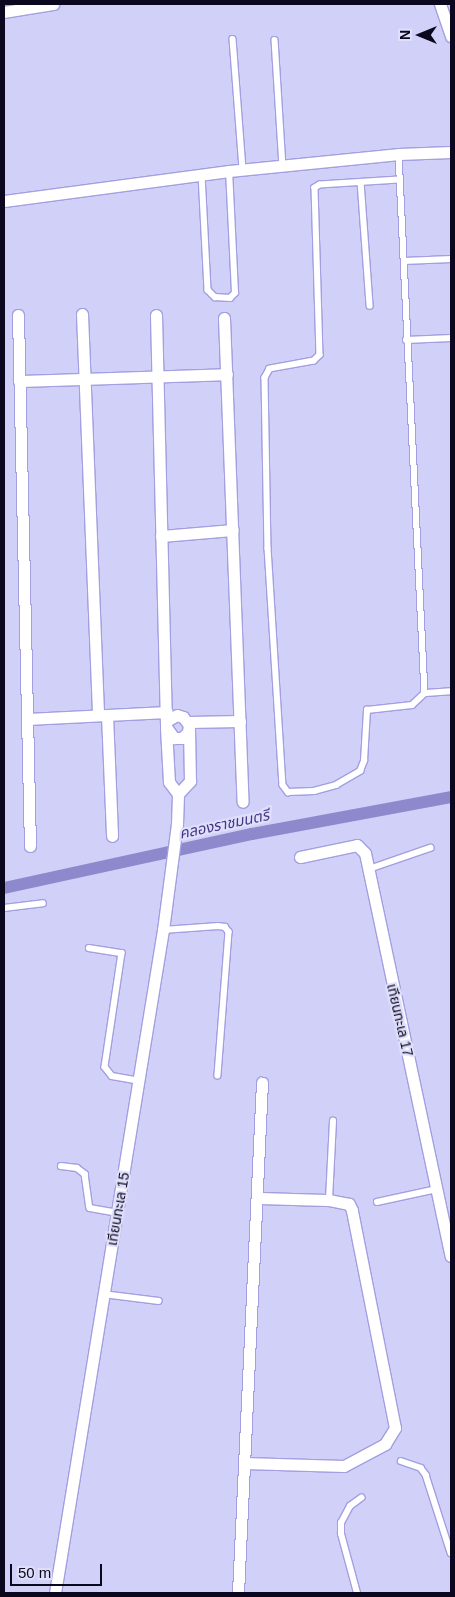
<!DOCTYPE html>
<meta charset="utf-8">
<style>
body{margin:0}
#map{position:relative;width:455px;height:1597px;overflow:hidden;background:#d1d0f9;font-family:Arial,"Noto Sans Thai",sans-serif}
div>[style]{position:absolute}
.canal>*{height:12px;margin:-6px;padding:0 6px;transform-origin:6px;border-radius:6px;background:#8e89cc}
.roads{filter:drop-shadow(1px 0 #a39fe0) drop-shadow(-1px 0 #a39fe0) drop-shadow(0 1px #a39fe0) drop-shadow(0 -1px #a39fe0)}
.lane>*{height:5.5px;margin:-2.75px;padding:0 2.75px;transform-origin:2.75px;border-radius:2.75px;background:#fff}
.street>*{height:11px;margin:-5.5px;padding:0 5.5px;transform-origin:5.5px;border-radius:5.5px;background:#fff}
span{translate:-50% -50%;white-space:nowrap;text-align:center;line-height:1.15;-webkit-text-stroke:4.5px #dfdffa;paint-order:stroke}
.street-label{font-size:14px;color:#0a071e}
.water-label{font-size:15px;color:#443686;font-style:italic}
.frame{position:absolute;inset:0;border:5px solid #0a071e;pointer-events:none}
.north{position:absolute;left:395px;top:10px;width:50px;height:50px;-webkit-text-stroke:4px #dfdffa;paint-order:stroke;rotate:270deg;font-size:14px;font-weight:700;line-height:20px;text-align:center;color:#0a071e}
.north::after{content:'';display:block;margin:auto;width:18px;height:22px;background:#0a071e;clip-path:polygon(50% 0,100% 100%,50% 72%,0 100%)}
.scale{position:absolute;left:10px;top:1564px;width:92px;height:22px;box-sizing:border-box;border:2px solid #0a071e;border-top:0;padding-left:6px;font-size:15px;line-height:18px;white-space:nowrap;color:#0a071e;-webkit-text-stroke:4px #dfdffa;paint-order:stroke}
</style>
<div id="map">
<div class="canal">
<i style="left:4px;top:888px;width:254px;rotate:-12.3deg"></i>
<i style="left:252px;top:834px;width:202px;rotate:-10.5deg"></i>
</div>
<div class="roads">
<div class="lane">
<i style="left:233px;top:39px;width:131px;rotate:85.6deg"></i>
<i style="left:275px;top:40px;width:126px;rotate:86.4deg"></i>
<i style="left:399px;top:154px;width:540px;rotate:87.24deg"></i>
<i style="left:425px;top:693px;width:26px;rotate:-4deg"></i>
<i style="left:202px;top:175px;width:115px;rotate:87deg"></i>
<i style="left:208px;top:290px;width:10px;rotate:45deg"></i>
<i style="left:215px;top:297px;width:15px;rotate:4deg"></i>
<i style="left:230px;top:298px;width:7px;rotate:-45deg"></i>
<i style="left:235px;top:293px;width:122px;rotate:-92.8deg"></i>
<i style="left:399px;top:180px;width:79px;rotate:176.4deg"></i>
<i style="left:320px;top:185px;width:6px;rotate:149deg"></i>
<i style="left:315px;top:188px;width:167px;rotate:88.3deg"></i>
<i style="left:320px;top:355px;width:8px;rotate:135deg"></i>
<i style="left:314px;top:361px;width:45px;rotate:169.7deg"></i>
<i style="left:270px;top:369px;width:10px;rotate:119deg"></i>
<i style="left:265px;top:378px;width:170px;rotate:89deg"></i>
<i style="left:268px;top:548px;width:237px;rotate:86.4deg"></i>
<i style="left:283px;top:785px;width:9px;rotate:54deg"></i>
<i style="left:288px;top:792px;width:26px;rotate:-2deg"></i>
<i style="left:314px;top:791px;width:23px;rotate:-15deg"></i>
<i style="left:336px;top:785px;width:28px;rotate:-30deg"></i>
<i style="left:360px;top:771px;width:11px;rotate:-68deg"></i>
<i style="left:364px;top:761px;width:51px;rotate:-86.6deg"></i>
<i style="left:367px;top:710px;width:45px;rotate:-6.3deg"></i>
<i style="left:412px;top:705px;width:18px;rotate:-43deg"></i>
<i style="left:361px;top:182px;width:124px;rotate:85.8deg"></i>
<i style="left:404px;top:261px;width:47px;rotate:-2.4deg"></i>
<i style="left:406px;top:340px;width:45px;rotate:-2.5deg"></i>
<i style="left:369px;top:869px;width:65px;rotate:-19deg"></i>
<i style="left:4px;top:908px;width:39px;rotate:-7deg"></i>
<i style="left:163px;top:930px;width:55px;rotate:-4.2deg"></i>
<i style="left:218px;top:926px;width:7px;rotate:8deg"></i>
<i style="left:225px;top:927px;width:6px;rotate:51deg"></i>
<i style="left:229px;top:932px;width:144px;rotate:94.4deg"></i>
<i style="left:89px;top:948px;width:33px;rotate:9deg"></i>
<i style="left:122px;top:953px;width:115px;rotate:98.5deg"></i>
<i style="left:105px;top:1067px;width:11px;rotate:52deg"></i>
<i style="left:112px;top:1076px;width:27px;rotate:10deg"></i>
<i style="left:61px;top:1166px;width:16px;rotate:7deg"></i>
<i style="left:77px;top:1168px;width:10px;rotate:37deg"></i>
<i style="left:85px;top:1174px;width:34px;rotate:82deg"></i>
<i style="left:90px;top:1208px;width:27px;rotate:10deg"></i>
<i style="left:329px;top:1200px;width:79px;rotate:-87.1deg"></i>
<i style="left:377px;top:1202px;width:61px;rotate:-12.2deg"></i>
<i style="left:103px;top:1294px;width:56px;rotate:7.1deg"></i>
<i style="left:401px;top:1461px;width:21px;rotate:19deg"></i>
<i style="left:421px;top:1468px;width:9px;rotate:54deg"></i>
<i style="left:426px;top:1475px;width:82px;rotate:72.2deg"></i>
<i style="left:357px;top:1593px;width:61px;rotate:-105.2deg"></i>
<i style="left:341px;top:1534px;width:11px;rotate:-90deg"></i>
<i style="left:341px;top:1523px;width:19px;rotate:-62deg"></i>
<i style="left:350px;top:1506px;width:14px;rotate:-36deg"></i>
</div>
<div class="street">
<i style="left:440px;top:4px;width:34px;rotate:71deg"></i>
<i style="left:4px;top:12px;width:50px;rotate:-9.3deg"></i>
<i style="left:4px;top:201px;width:227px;rotate:-7.6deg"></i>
<i style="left:229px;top:171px;width:171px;rotate:-5.7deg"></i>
<i style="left:399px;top:154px;width:52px;rotate:-2.2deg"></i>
<i style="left:82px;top:314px;width:400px;rotate:87.7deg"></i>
<i style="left:18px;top:315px;width:531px;rotate:88.71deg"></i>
<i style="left:156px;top:315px;width:412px;rotate:88.6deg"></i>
<i style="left:166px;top:727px;width:14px;rotate:54deg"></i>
<i style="left:174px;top:738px;width:8px"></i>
<i style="left:182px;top:738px;width:8px;rotate:-45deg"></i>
<i style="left:188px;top:732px;width:7px;rotate:-82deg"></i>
<i style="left:189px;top:725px;width:10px;rotate:-127deg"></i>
<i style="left:183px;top:717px;width:6px;rotate:-162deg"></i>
<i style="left:177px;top:715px;width:10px;rotate:151deg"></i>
<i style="left:224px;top:318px;width:484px;rotate:87.8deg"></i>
<i style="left:19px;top:381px;width:208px;rotate:-1.9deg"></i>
<i style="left:161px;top:536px;width:72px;rotate:-4.8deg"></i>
<i style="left:107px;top:715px;width:121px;rotate:87.6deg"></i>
<i style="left:27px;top:719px;width:140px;rotate:-2.9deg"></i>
<i style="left:188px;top:722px;width:52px;rotate:-1.1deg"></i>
<i style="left:178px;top:794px;width:18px;rotate:-47deg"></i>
<i style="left:190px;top:781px;width:52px;rotate:-91.1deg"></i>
<i style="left:300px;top:857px;width:58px;rotate:-11.9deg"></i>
<i style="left:357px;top:845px;width:11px;rotate:45deg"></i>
<i style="left:365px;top:853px;width:412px;rotate:78deg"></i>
<i style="left:244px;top:1463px;width:100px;rotate:1.7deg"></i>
<i style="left:344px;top:1466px;width:47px;rotate:-28.2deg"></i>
<i style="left:385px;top:1444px;width:19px;rotate:-58deg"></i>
<i style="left:395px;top:1428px;width:222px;rotate:-101.2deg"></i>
<i style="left:352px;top:1210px;width:7px;rotate:-117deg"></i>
<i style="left:349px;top:1204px;width:20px;rotate:-169deg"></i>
<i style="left:329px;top:1200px;width:72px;rotate:-178.4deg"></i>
<i style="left:55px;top:1593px;width:672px;rotate:-80.75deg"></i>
<i style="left:163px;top:930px;width:107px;rotate:-82.5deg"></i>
<i style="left:177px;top:824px;width:30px;rotate:-88deg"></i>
<i style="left:178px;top:794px;width:15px;rotate:-127deg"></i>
<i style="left:169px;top:782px;width:53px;rotate:-93.2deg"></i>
<i style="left:238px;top:1593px;width:511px;rotate:-87.31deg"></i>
</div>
</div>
<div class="street-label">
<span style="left:400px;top:1020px;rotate:77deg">เทียนทะเล 17</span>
<span style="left:118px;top:1209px;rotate:-80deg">เทียนทะเล 15</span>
</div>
<div class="water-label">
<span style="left:224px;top:824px;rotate:-12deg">คลองราชมนตรี</span>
</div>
<div class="frame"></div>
<div class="north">N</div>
<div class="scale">50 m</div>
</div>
